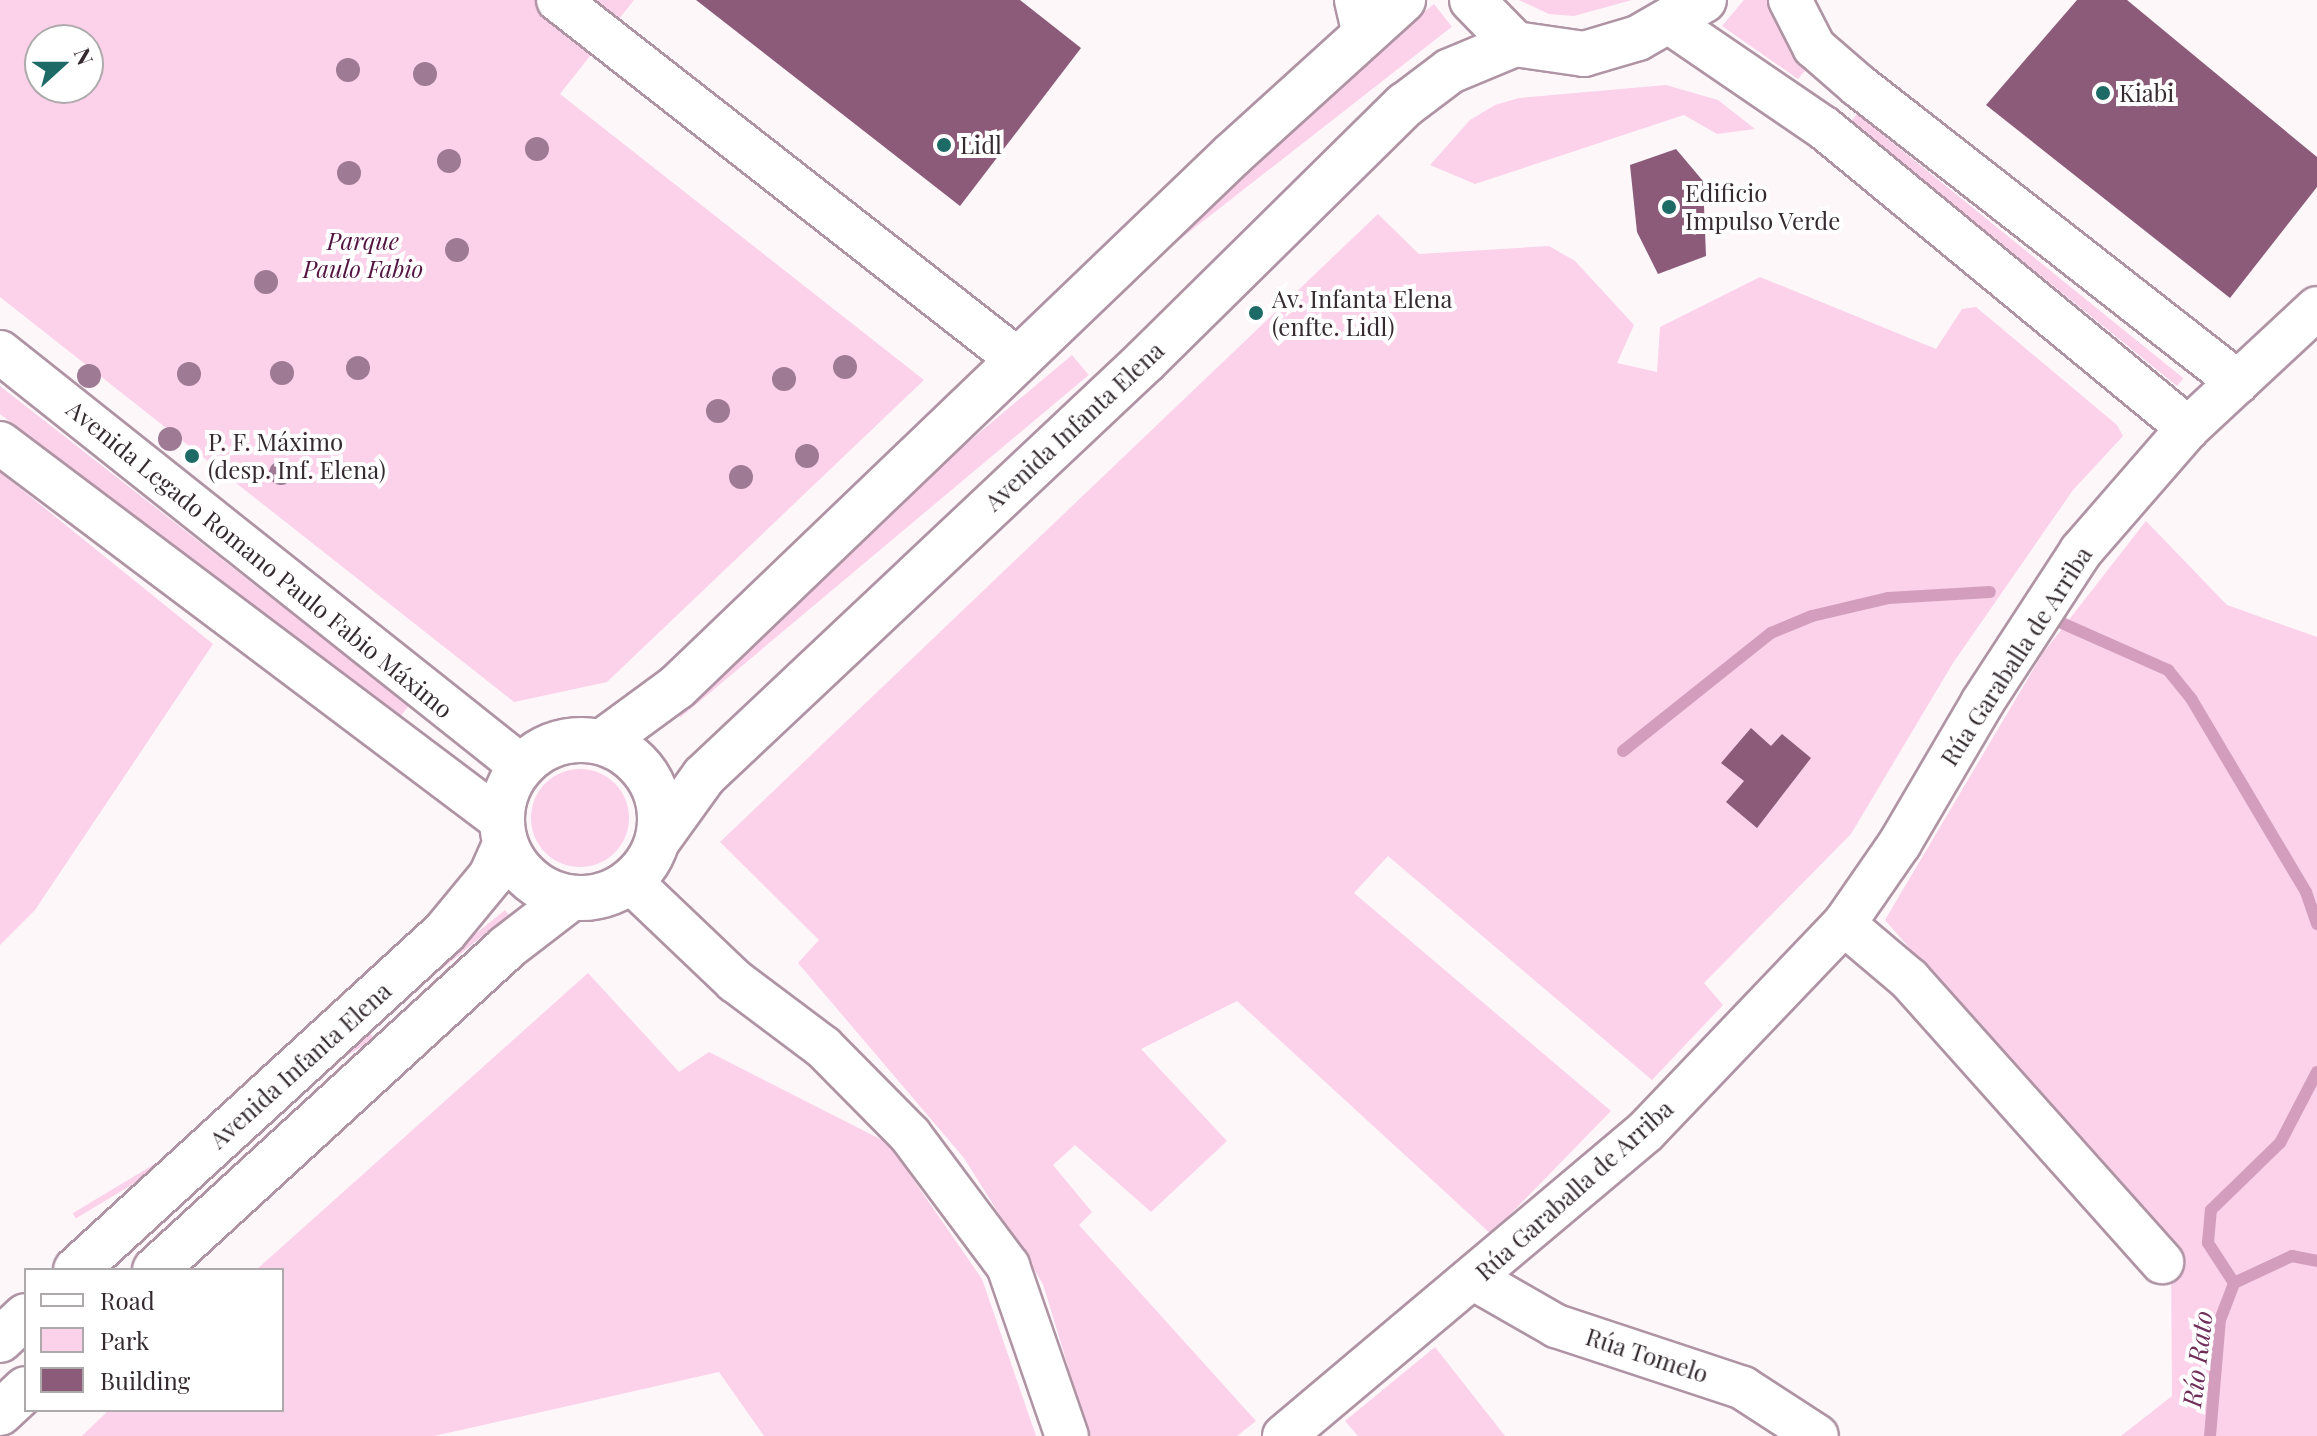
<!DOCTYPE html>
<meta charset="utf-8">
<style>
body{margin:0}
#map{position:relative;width:2317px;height:1436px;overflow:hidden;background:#fdf7fa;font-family:"Playfair Display",serif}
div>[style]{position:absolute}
.green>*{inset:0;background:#fbd2ea;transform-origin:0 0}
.round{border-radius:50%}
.stream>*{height:12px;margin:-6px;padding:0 6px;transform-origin:6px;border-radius:6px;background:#d39ebe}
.building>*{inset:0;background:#8b5b79}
.roads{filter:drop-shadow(2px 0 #af94a4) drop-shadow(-2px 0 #af94a4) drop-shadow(0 2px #af94a4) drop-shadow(0 -2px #af94a4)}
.street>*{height:42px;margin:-21px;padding:0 21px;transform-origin:21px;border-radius:21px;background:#fff}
.secondary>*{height:44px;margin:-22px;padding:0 22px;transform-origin:22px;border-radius:22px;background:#fff}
.secondary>.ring{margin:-22px;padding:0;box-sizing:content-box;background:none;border:44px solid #fff;border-radius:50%}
.trees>*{width:24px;height:24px;margin:-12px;border-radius:50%;background:#9f7a94}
.dots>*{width:22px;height:22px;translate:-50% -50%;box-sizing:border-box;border:4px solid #fff;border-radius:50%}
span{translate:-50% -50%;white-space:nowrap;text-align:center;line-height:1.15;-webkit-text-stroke:8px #fff;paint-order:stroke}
.poi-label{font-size:24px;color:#342a30}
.left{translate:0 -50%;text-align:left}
.park-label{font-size:24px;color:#521440;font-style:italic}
.street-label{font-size:24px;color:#342a30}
.water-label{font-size:26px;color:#6f2f5a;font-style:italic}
.legend{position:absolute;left:24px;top:1268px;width:260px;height:144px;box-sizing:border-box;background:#fff;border:2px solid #aeaaac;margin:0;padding:10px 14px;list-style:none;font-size:24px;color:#342a30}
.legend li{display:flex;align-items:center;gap:16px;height:40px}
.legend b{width:40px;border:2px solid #aeaaac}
.north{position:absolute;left:24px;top:24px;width:80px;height:80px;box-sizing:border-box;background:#fff;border:2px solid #aeaaac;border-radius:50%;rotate:69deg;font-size:22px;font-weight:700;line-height:32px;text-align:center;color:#342a30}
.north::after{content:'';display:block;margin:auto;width:28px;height:36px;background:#1d6a67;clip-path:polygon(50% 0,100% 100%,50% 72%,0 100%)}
</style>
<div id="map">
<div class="green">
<i style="clip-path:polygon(evenodd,0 0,634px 0,560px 94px,924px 380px,607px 682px,514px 702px,0 297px,0 0,40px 40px,88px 40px,88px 88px,40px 88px,40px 40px)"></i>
<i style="clip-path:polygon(1519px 0,1632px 0,1574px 16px,1549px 14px)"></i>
<i style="clip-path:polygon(1744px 0,1768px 0,1808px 67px,1798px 79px,1722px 26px)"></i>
<i style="left:1434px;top:4px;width:29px;height:440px;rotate:52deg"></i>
<i style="clip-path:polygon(1666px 85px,1718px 100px,1755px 129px,1717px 134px,1684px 115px,1475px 184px,1430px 165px,1470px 120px,1495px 105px,1519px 98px)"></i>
<i style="left:1857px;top:114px;width:420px;height:10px;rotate:39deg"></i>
<i style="clip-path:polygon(1378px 214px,1419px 254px,1549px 246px,1575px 261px,1634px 325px,1617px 363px,1657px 372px,1660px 327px,1760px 277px,1936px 349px,1962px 309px,1976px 307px,2117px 425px,2123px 436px,2073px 490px,1953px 663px,1851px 834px,1704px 983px,1723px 1005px,1652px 1080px,1388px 856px,1354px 893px,1611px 1111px,1491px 1234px,1237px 1001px,1141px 1049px,1227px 1141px,1151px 1212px,1075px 1145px,1053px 1165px,1092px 1212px,1079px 1225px,1256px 1421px,1237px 1436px,1089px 1436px,1043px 1284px,964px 1158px,798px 963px,819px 940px,720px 842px)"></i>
<i style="left:1072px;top:355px;width:26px;height:533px;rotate:50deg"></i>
<i style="left:0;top:386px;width:519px;height:22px;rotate:38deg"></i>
<i style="clip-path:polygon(0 472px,213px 644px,35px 910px,0 945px)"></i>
<i style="clip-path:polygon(2146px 521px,2227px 605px,2317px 637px,2317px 1436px,2121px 1436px,2172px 1396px,2171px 1260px,2070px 1133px,1885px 920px,2043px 653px)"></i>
<i class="round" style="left:531px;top:769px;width:98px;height:98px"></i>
<i style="left:505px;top:910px;width:6px;height:151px;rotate:51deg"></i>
<i style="clip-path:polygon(588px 973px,679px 1072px,709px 1052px,888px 1143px,982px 1279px,1036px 1436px,764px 1436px,719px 1372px,434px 1436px,82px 1436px,109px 1410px,282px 1410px,282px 1270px,256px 1270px)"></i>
<i style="left:371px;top:1034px;width:6px;height:348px;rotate:59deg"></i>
<i style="clip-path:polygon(1435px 1347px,1505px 1436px,1358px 1436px,1345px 1421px)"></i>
</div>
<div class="stream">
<i style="left:2055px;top:620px;width:124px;rotate:23.9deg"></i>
<i style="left:2168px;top:670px;width:38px;rotate:51deg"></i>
<i style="left:2192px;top:700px;width:223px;rotate:59.3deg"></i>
<i style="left:2306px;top:892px;width:34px;rotate:71deg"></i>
<i style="left:1623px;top:751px;width:189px;rotate:-38.6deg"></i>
<i style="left:1771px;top:633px;width:44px;rotate:-22.5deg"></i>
<i style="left:1812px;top:616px;width:78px;rotate:-13.3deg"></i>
<i style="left:1888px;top:598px;width:102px;rotate:-3.4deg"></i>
<i style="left:2234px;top:1283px;width:48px;rotate:-123deg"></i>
<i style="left:2208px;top:1243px;width:33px;rotate:-85deg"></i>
<i style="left:2211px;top:1210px;width:96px;rotate:-44.2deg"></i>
<i style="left:2280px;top:1143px;width:80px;rotate:-62.5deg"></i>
<i style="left:2210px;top:1436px;width:116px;rotate:-85.1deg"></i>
<i style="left:2220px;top:1320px;width:40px;rotate:-69deg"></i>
<i style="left:2234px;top:1283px;width:64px;rotate:-25deg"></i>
<i style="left:2292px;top:1256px;width:25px;rotate:11deg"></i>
</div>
<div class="building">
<i style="clip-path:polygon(696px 0,1020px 0,1081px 48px,960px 206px)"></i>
<i style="clip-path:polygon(2077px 0,2127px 0,2317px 157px,2317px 187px,2230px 298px,1986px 105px)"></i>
<i style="clip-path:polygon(1676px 149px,1703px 181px,1706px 256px,1658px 274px,1637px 232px,1630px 165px)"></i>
<i style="clip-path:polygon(1751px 728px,1771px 746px,1782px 734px,1811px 758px,1757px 828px,1726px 802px,1744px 781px,1721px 763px)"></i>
</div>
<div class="roads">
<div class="street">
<i style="left:558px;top:0;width:583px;rotate:38.03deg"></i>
<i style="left:1356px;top:0;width:32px;rotate:77deg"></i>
<i style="left:1790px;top:0;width:53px;rotate:62.9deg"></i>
<i style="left:1814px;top:47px;width:60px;rotate:40.9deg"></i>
<i style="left:1859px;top:86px;width:481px;rotate:38deg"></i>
<i style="left:1670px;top:23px;width:186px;rotate:34.3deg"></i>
<i style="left:1824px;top:128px;width:472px;rotate:39.5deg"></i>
<i style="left:0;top:352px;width:665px;rotate:38.47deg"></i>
<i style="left:0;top:443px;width:627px;rotate:36.96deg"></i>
<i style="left:631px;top:882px;width:144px;rotate:43.6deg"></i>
<i style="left:735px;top:981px;width:110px;rotate:36.9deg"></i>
<i style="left:823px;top:1047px;width:124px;rotate:45.3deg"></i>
<i style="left:910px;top:1135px;width:164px;rotate:53.2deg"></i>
<i style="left:1008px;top:1266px;width:180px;rotate:70.9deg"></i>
<i style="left:1844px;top:924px;width:85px;rotate:40.2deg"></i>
<i style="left:1909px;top:979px;width:380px;rotate:48.2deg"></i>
<i style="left:1474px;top:1279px;width:95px;rotate:29.8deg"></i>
<i style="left:1556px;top:1326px;width:197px;rotate:18.3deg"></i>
<i style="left:1743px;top:1388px;width:88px;rotate:33deg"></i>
<i style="left:1284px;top:1436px;width:473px;rotate:-40.1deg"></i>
<i style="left:1646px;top:1131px;width:286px;rotate:-46.3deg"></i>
<i style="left:1844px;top:924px;width:98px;rotate:-55.3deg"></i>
<i style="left:1900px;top:843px;width:162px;rotate:-59.6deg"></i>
<i style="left:1982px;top:703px;width:181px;rotate:-56.9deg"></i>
<i style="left:2081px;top:551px;width:163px;rotate:-49deg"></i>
<i style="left:2188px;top:428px;width:176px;rotate:-42.9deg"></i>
</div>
<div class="secondary">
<i style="left:1472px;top:0;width:62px;rotate:45.7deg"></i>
<i style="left:1515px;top:44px;width:70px;rotate:8.2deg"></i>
<i style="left:1584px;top:54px;width:56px;rotate:-16.5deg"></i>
<i style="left:1638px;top:38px;width:76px;rotate:-29.9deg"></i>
<i class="ring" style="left:502px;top:740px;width:114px;height:114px"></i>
<i style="left:602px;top:742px;width:93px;rotate:-36.3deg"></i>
<i style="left:677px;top:687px;width:769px;rotate:-43.79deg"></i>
<i style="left:1232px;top:155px;width:231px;rotate:-42.2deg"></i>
<i style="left:658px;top:840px;width:79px;rotate:-54.3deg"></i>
<i style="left:704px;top:776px;width:606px;rotate:-43.26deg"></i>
<i style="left:1145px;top:361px;width:365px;rotate:-44.6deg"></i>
<i style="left:1405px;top:105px;width:56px;rotate:-37.1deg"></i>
<i style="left:1450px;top:71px;width:70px;rotate:-22.6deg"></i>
<i style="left:76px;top:1270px;width:499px;rotate:-42.5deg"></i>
<i style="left:444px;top:933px;width:74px;rotate:-50.5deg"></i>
<i style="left:491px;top:876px;width:34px;rotate:-66deg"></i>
<i style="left:155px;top:1270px;width:476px;rotate:-42.5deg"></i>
<i style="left:506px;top:948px;width:82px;rotate:-37.6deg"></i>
<i style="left:0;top:1340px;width:35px;rotate:-43deg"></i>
<i style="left:0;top:1413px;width:35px;rotate:-43deg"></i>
</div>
</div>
<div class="trees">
<i style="left:348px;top:70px"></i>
<i style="left:425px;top:74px"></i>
<i style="left:537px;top:149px"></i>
<i style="left:449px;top:161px"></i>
<i style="left:349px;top:173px"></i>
<i style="left:457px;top:250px"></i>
<i style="left:266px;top:282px"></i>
<i style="left:845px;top:367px"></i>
<i style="left:358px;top:368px"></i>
<i style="left:282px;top:373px"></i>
<i style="left:189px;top:374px"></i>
<i style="left:89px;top:376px"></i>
<i style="left:784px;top:379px"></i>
<i style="left:718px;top:411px"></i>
<i style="left:170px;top:439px"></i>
<i style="left:807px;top:456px"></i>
<i style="left:281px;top:473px"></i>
<i style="left:741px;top:477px"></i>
</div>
<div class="dots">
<i style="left:2103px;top:93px;background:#1d6a67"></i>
<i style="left:944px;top:145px;background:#1d6a67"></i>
<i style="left:1669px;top:207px;background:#1d6a67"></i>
<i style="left:1256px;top:313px;background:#1d6a67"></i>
<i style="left:192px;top:456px;background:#1d6a67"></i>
</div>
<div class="poi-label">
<span class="left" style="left:2119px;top:93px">Kiabi</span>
<span class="left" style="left:960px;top:145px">Lidl</span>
<span class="left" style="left:1685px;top:207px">Edificio<br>Impulso Verde</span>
<span class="left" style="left:1272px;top:313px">Av. Infanta Elena<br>(enfte. Lidl)</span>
<span class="left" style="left:208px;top:456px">P. F. Máximo<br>(desp. Inf. Elena)</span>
</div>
<div class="park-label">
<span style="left:363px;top:255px">Parque<br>Paulo Fabio</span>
</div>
<div class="street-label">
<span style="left:1074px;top:426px;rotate:-43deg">Avenida Infanta Elena</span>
<span style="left:260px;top:559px;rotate:39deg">Avenida Legado Romano Paulo Fabio Máximo</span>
<span style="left:2016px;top:656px;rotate:-57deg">Rúa Garaballa de Arriba</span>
<span style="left:300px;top:1065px;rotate:-42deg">Avenida Infanta Elena</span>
<span style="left:1574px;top:1190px;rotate:-42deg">Rúa Garaballa de Arriba</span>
<span style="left:1647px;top:1355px;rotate:18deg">Rúa Tomelo</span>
</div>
<div class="water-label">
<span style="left:2197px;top:1359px;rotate:-83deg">Río Rato</span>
</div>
<ul class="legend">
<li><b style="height:10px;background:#fff"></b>Road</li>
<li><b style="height:22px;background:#fbd2ea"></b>Park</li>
<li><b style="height:22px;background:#8b5b79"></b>Building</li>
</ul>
<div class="north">N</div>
</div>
